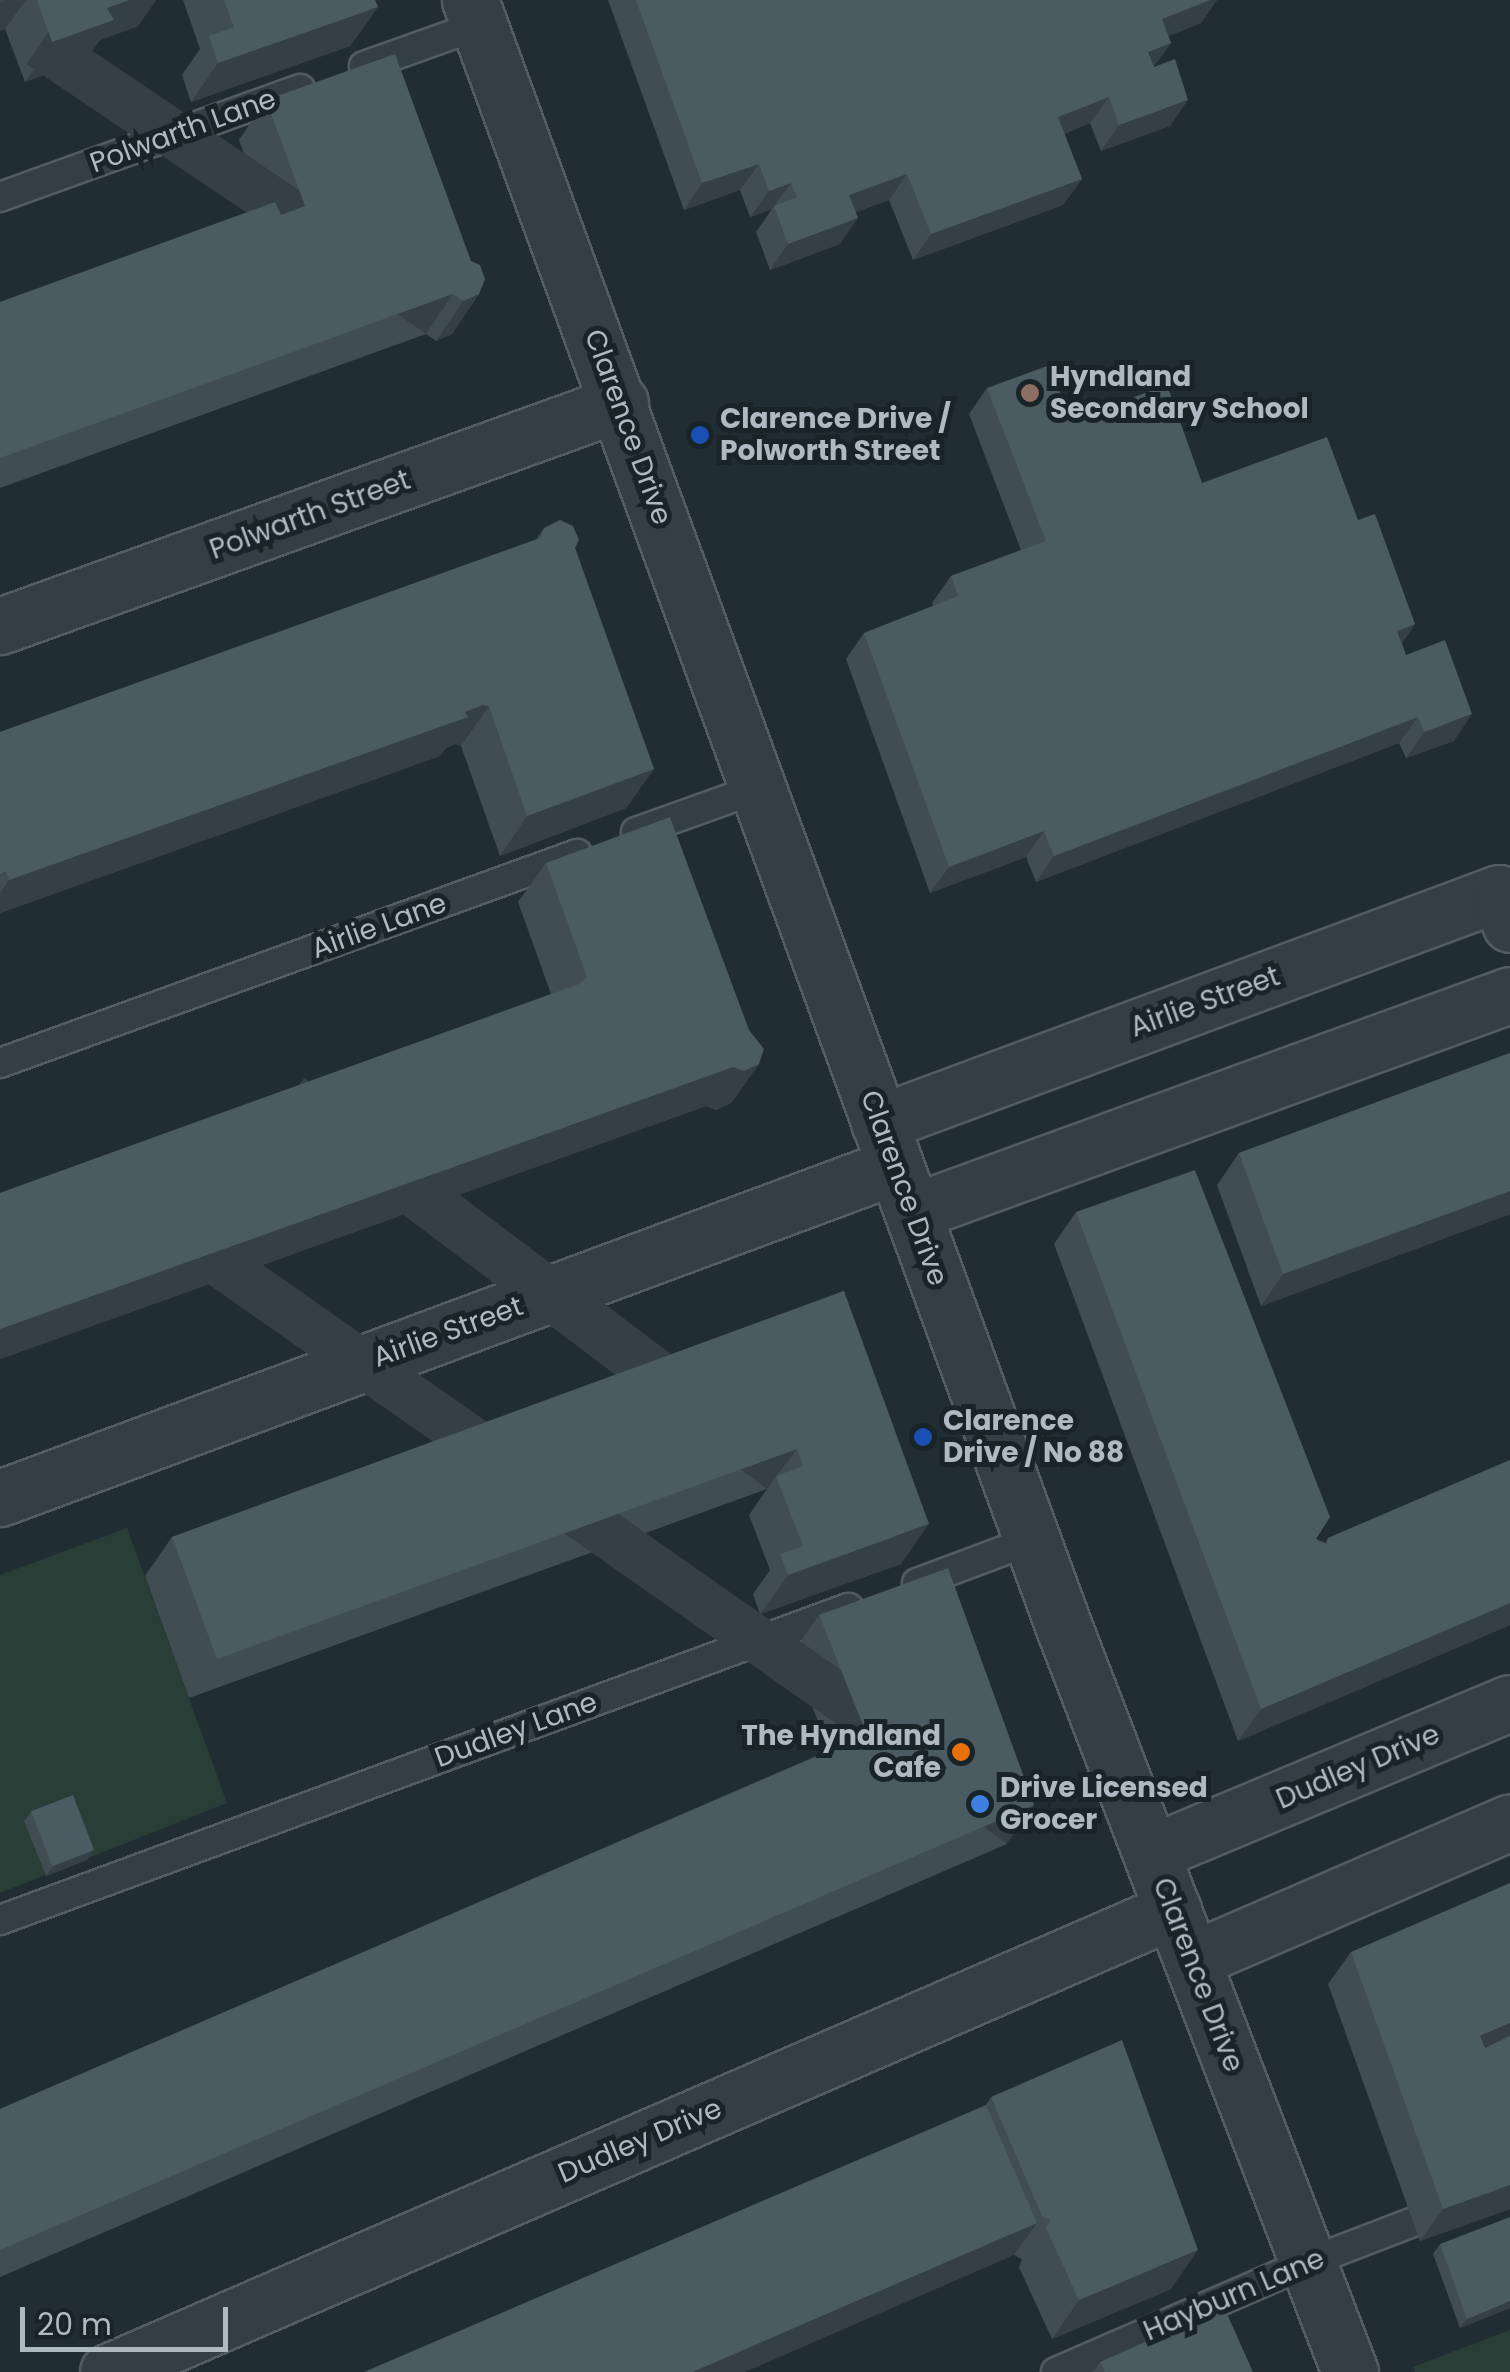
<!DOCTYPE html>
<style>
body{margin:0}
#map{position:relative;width:1510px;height:2372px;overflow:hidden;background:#202e33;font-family:Poppins,sans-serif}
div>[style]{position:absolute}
.green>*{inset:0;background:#293e37}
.roads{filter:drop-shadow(2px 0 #515d62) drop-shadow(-2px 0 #515d62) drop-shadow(0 2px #515d62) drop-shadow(0 -2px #515d62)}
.service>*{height:28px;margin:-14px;padding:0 14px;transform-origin:14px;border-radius:14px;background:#333f44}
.minor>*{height:55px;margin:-27.5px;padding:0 27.5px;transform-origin:27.5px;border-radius:27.5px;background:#333f44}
.tertiary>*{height:55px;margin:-27.5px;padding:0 27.5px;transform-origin:27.5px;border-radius:27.5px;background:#333f44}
.wall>*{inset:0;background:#404e54}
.shaded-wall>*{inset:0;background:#344045;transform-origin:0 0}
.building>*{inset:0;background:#4b5b62;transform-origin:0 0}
.dots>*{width:28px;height:28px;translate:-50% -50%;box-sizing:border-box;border:5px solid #192429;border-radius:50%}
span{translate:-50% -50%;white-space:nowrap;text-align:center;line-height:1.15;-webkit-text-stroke:10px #192429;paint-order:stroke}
.street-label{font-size:28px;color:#adbac1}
.poi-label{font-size:28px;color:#adbac1;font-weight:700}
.left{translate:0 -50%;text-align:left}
.right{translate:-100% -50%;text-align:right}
.scale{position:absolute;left:20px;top:2307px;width:208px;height:45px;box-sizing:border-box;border:5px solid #adbac1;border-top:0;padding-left:12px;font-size:30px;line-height:35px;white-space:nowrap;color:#adbac1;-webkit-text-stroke:8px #192429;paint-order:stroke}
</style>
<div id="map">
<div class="green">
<i style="clip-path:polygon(127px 1528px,227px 1803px,0 1893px,0 1575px)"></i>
<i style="clip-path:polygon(1510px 2330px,1510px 2372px,1415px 2372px,1413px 2367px)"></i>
</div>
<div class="roads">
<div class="service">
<i style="left:364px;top:66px;width:122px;rotate:-19.6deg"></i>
<i style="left:0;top:197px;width:319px;rotate:-19.8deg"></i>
<i style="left:636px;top:832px;width:131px;rotate:-19.7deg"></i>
<i style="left:0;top:1063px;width:614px;rotate:-19.91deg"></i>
<i style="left:917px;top:1583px;width:123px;rotate:-20.5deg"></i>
<i style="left:0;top:1920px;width:904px;rotate:-20.2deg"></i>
<i style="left:1056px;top:2372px;width:276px;rotate:-23.5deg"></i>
<i style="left:1309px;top:2262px;width:111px;rotate:-21deg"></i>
</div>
<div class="minor">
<i style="left:0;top:626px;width:659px;rotate:-19.78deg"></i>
<i style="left:879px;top:1123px;width:661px;rotate:-20.35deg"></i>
<i style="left:1499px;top:893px;width:33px;rotate:70deg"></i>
<i style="left:913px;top:1212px;width:635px;rotate:-19.98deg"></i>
<i style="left:0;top:1498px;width:955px;rotate:-20.35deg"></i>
<i style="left:1151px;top:1853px;width:389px;rotate:-22.7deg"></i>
<i style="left:1194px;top:1959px;width:344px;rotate:-23.4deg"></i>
<i style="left:108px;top:2372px;width:1161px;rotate:-23.45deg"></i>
</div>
<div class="tertiary">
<i style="left:470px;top:0;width:1735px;rotate:69.95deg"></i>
<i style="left:1065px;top:1630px;width:795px;rotate:68.99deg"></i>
</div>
</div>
<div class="wall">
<i style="clip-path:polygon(0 0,156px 0,138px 26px,100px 40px,86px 59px,25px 82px,5px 29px,0 31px)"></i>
<i style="clip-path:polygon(183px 0,375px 0,378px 7px,350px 46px,191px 102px,182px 75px,200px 49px)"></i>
<i style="clip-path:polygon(608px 0,1217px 0,1201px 23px,1168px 36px,1171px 43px,1154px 66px,1170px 126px,1101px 151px,1090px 123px,1064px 134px,1082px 179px,1063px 205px,913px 260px,889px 200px,856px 212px,840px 244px,770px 270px,756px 232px,772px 209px,750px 217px,740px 190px,684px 210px)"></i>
<i style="clip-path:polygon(266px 100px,479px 294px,452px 334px,436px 341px,426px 334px,0 488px,0 302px,263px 207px,239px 140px)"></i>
<i style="clip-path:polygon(987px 388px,1070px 420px,1202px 483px,1358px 520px,1415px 624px,1402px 643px,1406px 655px,1454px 741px,1406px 758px,1399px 743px,1036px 882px,1026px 857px,930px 893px,846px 659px,864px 633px,933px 606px,932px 603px,951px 576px,1021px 550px,969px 414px)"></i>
<i style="clip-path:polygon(544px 528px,575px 548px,654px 769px,626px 808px,500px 856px,461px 746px,455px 744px,446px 748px,440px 756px,0 913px,0 732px,536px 540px)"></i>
<i style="clip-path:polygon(546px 863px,759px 1064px,731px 1103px,716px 1110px,706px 1106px,0 1359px,0 1193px,551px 994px,518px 902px)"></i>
<i style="clip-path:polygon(1510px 1053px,1510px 1214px,1261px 1306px,1217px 1185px,1239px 1153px)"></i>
<i style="clip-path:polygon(1076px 1212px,1316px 1539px,1325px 1543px,1328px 1538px,1510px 1460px,1510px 1625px,1238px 1741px,1054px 1244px)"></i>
<i style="clip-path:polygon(844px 1291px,901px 1564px,760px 1614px,753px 1594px,770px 1570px,749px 1515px,767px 1489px,189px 1698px,145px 1576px,172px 1537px)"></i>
<i style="clip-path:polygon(819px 1615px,1007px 1844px,0 2277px,0 2109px,830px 1750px,791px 1655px)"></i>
<i style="clip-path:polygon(31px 1812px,94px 1850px,87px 1860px,46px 1876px,24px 1821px)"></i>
<i style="clip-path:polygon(1351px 1952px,1510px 2209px,1420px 2241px,1328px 1984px)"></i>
<i style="clip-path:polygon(991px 2097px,1171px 2289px,1052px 2339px,1019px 2267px,1022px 2259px,1014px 2255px,986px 2105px)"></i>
<i style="clip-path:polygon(1440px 2244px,1510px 2308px,1460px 2328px,1433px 2254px)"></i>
<i style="clip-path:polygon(1100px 2362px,1253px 2372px,1093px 2372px)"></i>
</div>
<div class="shaded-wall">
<i style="clip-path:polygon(4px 0,26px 0,5px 29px,0 31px,0 1px)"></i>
<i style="clip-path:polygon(129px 0,156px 0,138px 26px,100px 40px,86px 59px,25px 82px,52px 42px,107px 8px)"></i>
<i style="clip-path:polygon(1210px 0,1217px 0,1201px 23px,1144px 45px,1162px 19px)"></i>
<i style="clip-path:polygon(378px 7px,350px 46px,191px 102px,218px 63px)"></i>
<i style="clip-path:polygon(1171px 43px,1152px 69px,1148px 52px)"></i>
<i style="clip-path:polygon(1109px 97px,1090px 123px,1040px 143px,1058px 117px)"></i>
<i style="clip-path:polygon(1188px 100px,1170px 126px,1101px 151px,1119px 125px)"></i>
<i style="clip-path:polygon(759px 164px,740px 190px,684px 210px,702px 183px)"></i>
<i style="clip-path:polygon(907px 174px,889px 200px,831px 221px,849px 195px)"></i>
<i style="clip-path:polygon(1082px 179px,1063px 205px,913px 260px,931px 234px)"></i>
<i style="clip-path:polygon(791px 183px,772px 209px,750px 217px,769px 191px)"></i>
<i style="clip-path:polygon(858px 218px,840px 244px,770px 270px,788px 244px)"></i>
<i style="left:453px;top:294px;width:48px;height:482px;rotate:124deg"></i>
<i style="clip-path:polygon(479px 294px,452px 334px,436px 341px,463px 301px)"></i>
<i style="clip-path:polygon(1415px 624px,1396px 651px,1397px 631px)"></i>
<i style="clip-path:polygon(483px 705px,489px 706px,461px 746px,455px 744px,446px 748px,440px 756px,0 913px,0 893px,9px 880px)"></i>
<i style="clip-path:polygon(1472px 714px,1454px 741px,1406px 758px,1424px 732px)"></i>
<i style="clip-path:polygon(1418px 717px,1399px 743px,1036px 882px,1054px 856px)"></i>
<i style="clip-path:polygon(654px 769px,626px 808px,500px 856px,527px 816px)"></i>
<i style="clip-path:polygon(1044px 831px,1026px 857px,930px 893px,949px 867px)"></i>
<i style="clip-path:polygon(759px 1064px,731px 1103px,716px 1110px,706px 1106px,0 1359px,0 1329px,733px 1067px)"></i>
<i style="clip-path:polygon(1510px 1191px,1510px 1214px,1261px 1306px,1283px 1274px)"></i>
<i style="left:797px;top:1449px;width:50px;height:617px;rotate:127deg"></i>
<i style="clip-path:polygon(929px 1524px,901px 1564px,760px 1614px,788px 1575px)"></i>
<i style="clip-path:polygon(1510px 1603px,1510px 1625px,1238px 1741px,1261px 1709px)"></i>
<i style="left:1034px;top:1805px;width:47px;height:1126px;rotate:125deg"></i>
<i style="clip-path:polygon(94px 1850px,87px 1860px,46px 1876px,53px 1866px)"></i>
<i style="clip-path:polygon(1510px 2023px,1510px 2046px,1458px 2068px,1480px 2036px)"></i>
<i style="clip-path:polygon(1510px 2185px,1510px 2209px,1420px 2241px,1443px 2209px)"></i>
<i style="clip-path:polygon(1037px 2223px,1014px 2255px,745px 2372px,693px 2372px)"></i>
<i style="clip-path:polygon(1198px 2250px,1171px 2289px,1052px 2339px,1079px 2300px)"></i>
<i style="clip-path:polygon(1510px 2301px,1510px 2308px,1460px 2328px,1467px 2319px)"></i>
</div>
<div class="building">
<i style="clip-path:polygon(37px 0,129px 0,107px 8px,114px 20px,52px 42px)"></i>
<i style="clip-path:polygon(224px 0,375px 0,378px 7px,218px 63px,209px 36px,234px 27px)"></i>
<i style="clip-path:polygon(636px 0,1210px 0,1162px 19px,1171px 43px,1148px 52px,1154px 67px,1175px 59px,1188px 100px,1119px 125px,1109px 97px,1058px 117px,1082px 179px,931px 234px,907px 174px,849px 195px,858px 218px,788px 244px,774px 206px,797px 197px,791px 183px,769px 191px,759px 164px,702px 183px)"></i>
<i style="clip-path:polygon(395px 54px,471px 261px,480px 265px,485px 279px,479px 294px,463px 301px,453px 294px,0 458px,0 302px,275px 202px,281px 215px,305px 206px,266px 100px)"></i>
<i style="clip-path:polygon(1050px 365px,1070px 420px,1167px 385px,1202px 483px,1327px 437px,1358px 520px,1375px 514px,1415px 624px,1397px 631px,1406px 655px,1445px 640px,1472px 714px,1424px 732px,1418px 717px,1054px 856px,1044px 831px,949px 867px,864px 633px,958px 596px,951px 576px,1046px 541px,987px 388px)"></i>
<i style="clip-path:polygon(560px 520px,573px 526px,579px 540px,575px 548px,654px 769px,527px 816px,489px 706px,483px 705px,465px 712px,468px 717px,9px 880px,6px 871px,0 874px,0 732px,540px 538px,544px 528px)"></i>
<i style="clip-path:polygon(670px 817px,749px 1030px,764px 1049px,759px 1064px,744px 1071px,733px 1067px,0 1329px,0 1193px,579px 984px,587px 977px,546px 863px)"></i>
<i style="clip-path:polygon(1510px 1053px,1510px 1191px,1283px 1274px,1239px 1153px)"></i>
<i style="clip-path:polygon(1195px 1170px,1330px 1517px,1316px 1539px,1327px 1544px,1328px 1538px,1510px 1460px,1510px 1603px,1261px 1709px,1076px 1212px)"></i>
<i style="clip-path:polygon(844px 1291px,929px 1524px,788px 1575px,780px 1554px,803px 1546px,776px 1476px,803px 1466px,797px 1449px,217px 1659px,172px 1537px)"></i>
<i style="clip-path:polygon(948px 1568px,1034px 1805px,0 2250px,0 2109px,848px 1743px,852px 1748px,869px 1740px,819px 1615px)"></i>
<i style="left:73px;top:1795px;width:59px;height:45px;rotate:69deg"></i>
<i style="clip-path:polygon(1510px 1883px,1510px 2023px,1480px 2036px,1485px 2048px,1510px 2036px,1510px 2185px,1443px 2209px,1351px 1952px)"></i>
<i style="clip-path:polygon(1122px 2040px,1198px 2250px,1079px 2300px,1046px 2228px,1050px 2220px,1042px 2216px,991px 2097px)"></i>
<i style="clip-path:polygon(986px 2105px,1037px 2223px,693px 2372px,364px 2372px)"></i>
<i style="clip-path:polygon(1510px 2217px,1510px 2301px,1467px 2319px,1440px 2244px)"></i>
<i style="clip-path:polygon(1224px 2307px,1253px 2372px,1105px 2372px,1100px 2362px)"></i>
</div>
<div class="dots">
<i style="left:1030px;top:393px;background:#8d6e63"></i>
<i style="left:700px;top:435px;background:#1a4fb4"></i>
<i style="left:923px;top:1437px;background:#1a4fb4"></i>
<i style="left:961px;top:1752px;background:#e8710a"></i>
<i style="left:980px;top:1804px;background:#3f7fe0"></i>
</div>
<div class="street-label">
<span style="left:183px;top:131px;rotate:-20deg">Polwarth Lane</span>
<span style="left:628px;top:427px;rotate:70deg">Clarence Drive</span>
<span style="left:310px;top:515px;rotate:-20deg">Polwarth Street</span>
<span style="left:379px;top:926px;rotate:-20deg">Airlie Lane</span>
<span style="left:1205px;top:1002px;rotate:-20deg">Airlie Street</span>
<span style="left:904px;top:1188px;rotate:70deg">Clarence Drive</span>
<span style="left:448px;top:1332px;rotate:-20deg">Airlie Street</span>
<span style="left:516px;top:1730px;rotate:-20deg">Dudley Lane</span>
<span style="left:1358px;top:1767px;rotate:-23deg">Dudley Drive</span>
<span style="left:1198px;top:1975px;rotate:69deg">Clarence Drive</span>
<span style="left:640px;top:2141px;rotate:-23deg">Dudley Drive</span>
<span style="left:1234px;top:2295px;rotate:-23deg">Hayburn Lane</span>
</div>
<div class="poi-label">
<span class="left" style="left:1050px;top:393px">Hyndland<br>Secondary School</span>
<span class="left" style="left:720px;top:435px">Clarence Drive /<br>Polworth Street</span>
<span class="left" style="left:943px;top:1437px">Clarence<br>Drive / No 88</span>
<span class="right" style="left:941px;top:1752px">The Hyndland<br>Cafe</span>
<span class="left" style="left:1000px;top:1804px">Drive Licensed<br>Grocer</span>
</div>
<div class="scale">20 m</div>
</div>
